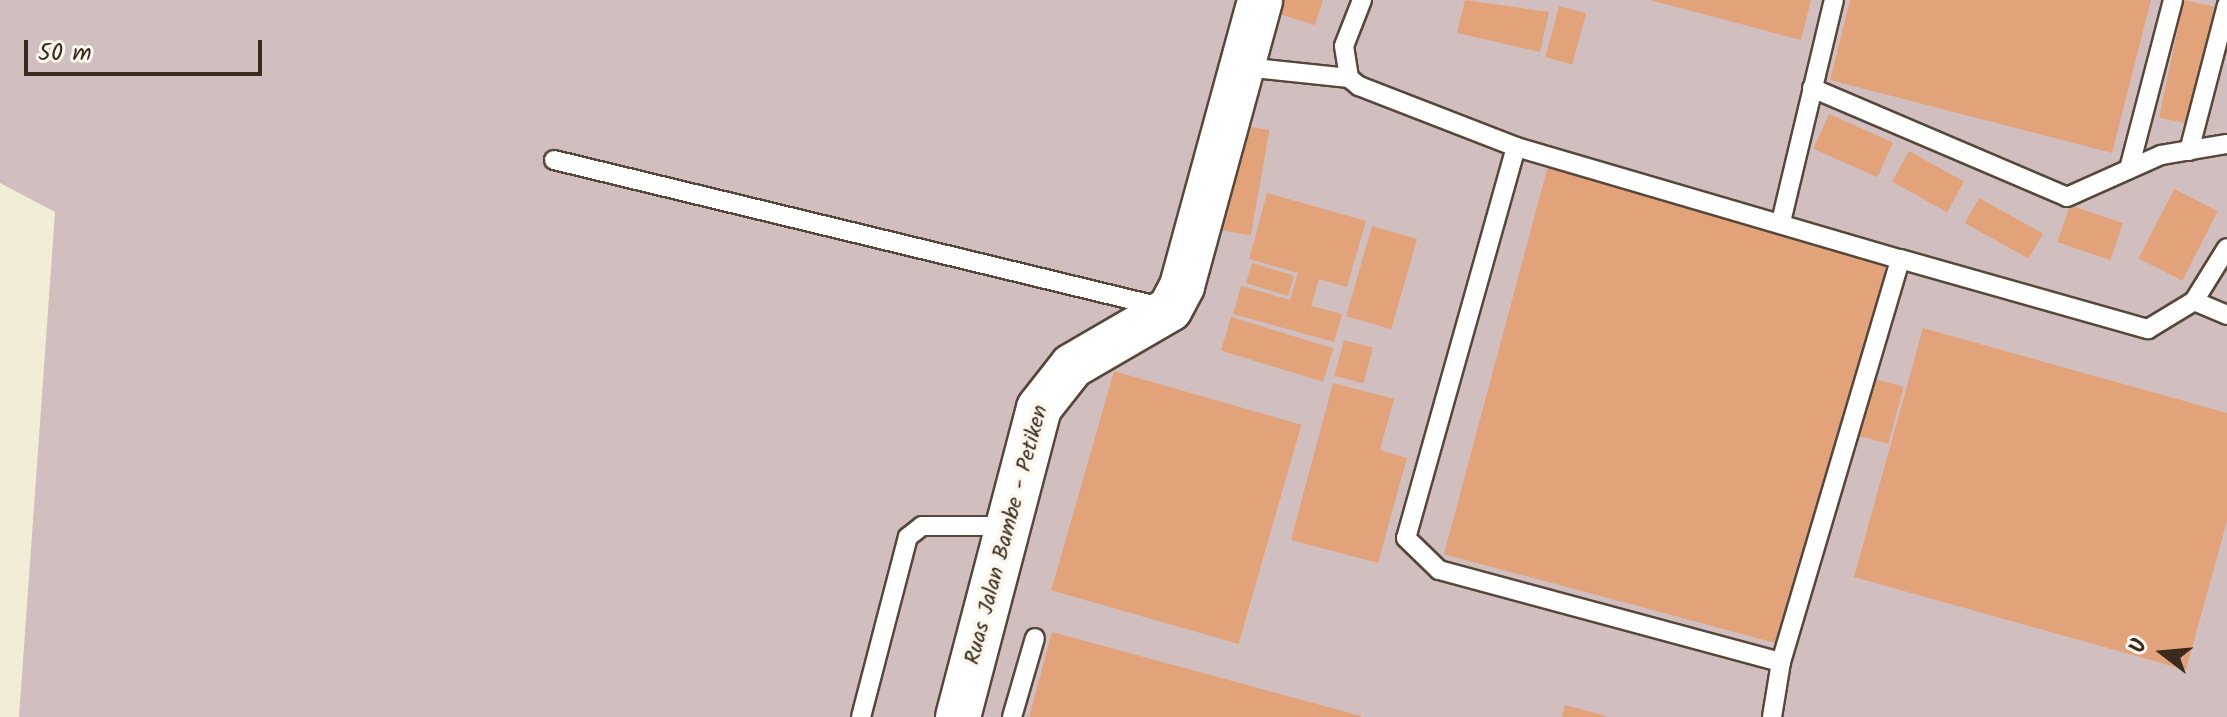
<!DOCTYPE html>
<style>
body{margin:0}
#map{position:relative;width:2227px;height:717px;overflow:hidden;background:#f3ecd6;font-family:Kalam,sans-serif}
div>[style]{position:absolute}
.industrial>*{inset:0;background:#d1bfbf}
.building>*{inset:0;background:#e2a37b;transform-origin:0 0}
.roads{filter:drop-shadow(2px 0 #57473a) drop-shadow(-2px 0 #57473a) drop-shadow(0 2px #57473a) drop-shadow(0 -2px #57473a)}
.service>*{height:18px;margin:-9px;padding:0 9px;transform-origin:9px;border-radius:9px;background:#fff}
.secondary>*{height:44px;margin:-22px;padding:0 22px;transform-origin:22px;border-radius:22px;background:#fff}
span{translate:-50% -50%;white-space:nowrap;text-align:center;line-height:1.15;-webkit-text-stroke:8px #fbf7ec;paint-order:stroke}
.street-label{font-size:22px;color:#3b2a1e}
.north{position:absolute;left:2123px;top:613px;width:80px;height:80px;-webkit-text-stroke:6px #fbf7ec;paint-order:stroke;rotate:286deg;font-size:22px;font-weight:700;line-height:32px;text-align:center;color:#3b2a1e}
.north::after{content:'';display:block;margin:auto;width:28px;height:36px;background:#3b2a1e;clip-path:polygon(50% 0,100% 100%,50% 72%,0 100%)}
.scale{position:absolute;left:24px;top:40px;width:238px;height:36px;box-sizing:border-box;border:4px solid #3b2a1e;border-top:0;padding-left:10px;font-size:24px;line-height:28px;white-space:nowrap;color:#3b2a1e;-webkit-text-stroke:6px #fbf7ec;paint-order:stroke}
</style>
<div id="map">
<div class="industrial">
<i style="clip-path:polygon(0 0,2227px 0,2227px 717px,19px 717px,55px 212px,0 183px)"></i>
</div>
<div class="building">
<i style="clip-path:polygon(1266px 0,1323px 0,1315px 25px,1263px 9px)"></i>
<i style="clip-path:polygon(1465px 0,1549px 12px,1540px 52px,1457px 33px)"></i>
<i style="clip-path:polygon(1650px 0,1811px 0,1801px 40px)"></i>
<i style="clip-path:polygon(1850px 0,2151px 0,2112px 153px,1830px 80px)"></i>
<i style="left:2184px;top:0;width:38px;height:120px;rotate:12deg"></i>
<i style="left:1559px;top:6px;width:28px;height:53px;rotate:15deg"></i>
<i style="left:1829px;top:114px;width:70px;height:38px;rotate:24deg"></i>
<i style="left:1235px;top:124px;width:35px;height:107px;rotate:10deg"></i>
<i style="left:1909px;top:151px;width:63px;height:35px;rotate:29deg"></i>
<i style="left:1549px;top:162px;width:353px;height:406px;rotate:15deg"></i>
<i style="left:2174px;top:189px;width:49px;height:78px;rotate:27deg"></i>
<i style="clip-path:polygon(1267px 193px,1366px 221px,1347px 287px,1319px 279px,1311px 306px,1342px 314px,1334px 342px,1233px 314px,1241px 286px,1290px 300px,1298px 273px,1249px 259px)"></i>
<i style="left:1979px;top:198px;width:73px;height:29px;rotate:29deg"></i>
<i style="left:2070px;top:205px;width:56px;height:39px;rotate:19deg"></i>
<i style="left:1372px;top:226px;width:47px;height:94px;rotate:16deg"></i>
<i style="left:1252px;top:263px;width:44px;height:21px;rotate:17deg"></i>
<i style="left:1231px;top:317px;width:107px;height:35px;rotate:17deg"></i>
<i style="clip-path:polygon(1923px 328px,2227px 413px,2227px 521px,2186px 670px,1854px 577px)"></i>
<i style="left:1344px;top:340px;width:30px;height:37px;rotate:15deg"></i>
<i style="left:1114px;top:371px;width:195px;height:228px;rotate:16deg"></i>
<i style="left:1867px;top:377px;width:38px;height:59px;rotate:15deg"></i>
<i style="clip-path:polygon(1333px 383px,1394px 399px,1380px 450px,1407px 458px,1378px 563px,1291px 540px)"></i>
<i style="clip-path:polygon(1052px 632px,1361px 716px,1361px 717px,1029px 717px)"></i>
<i style="clip-path:polygon(1565px 705px,1607px 716px,1607px 717px,1562px 717px)"></i>
</div>
<div class="roads">
<div class="service">
<i style="left:1362px;top:0;width:49px;rotate:111.4deg"></i>
<i style="left:1344px;top:46px;width:32px;rotate:81deg"></i>
<i style="left:1349px;top:78px;width:13px;rotate:39deg"></i>
<i style="left:1359px;top:86px;width:168px;rotate:21.2deg"></i>
<i style="left:1516px;top:147px;width:400px;rotate:16.3deg"></i>
<i style="left:1900px;top:259px;width:258px;rotate:15.8deg"></i>
<i style="left:2148px;top:329px;width:54px;rotate:-31.3deg"></i>
<i style="left:2194px;top:301px;width:62px;rotate:-58.1deg"></i>
<i style="left:1244px;top:67px;width:106px;rotate:6deg"></i>
<i style="left:1812px;top:88px;width:277px;rotate:23.1deg"></i>
<i style="left:2067px;top:197px;width:103px;rotate:-24.1deg"></i>
<i style="left:2161px;top:155px;width:67px;rotate:-9.5deg"></i>
<i style="left:1516px;top:147px;width:406px;rotate:105.7deg"></i>
<i style="left:1406px;top:538px;width:46px;rotate:44.1deg"></i>
<i style="left:1439px;top:570px;width:354px;rotate:15.1deg"></i>
<i style="left:2189px;top:151px;width:151px;rotate:-75.4deg"></i>
<i style="left:554px;top:160px;width:625px;rotate:13.61deg"></i>
<i style="left:2129px;top:169px;width:175px;rotate:-75.4deg"></i>
<i style="left:1781px;top:222px;width:228px;rotate:-76.6deg"></i>
<i style="left:2194px;top:301px;width:36px;rotate:23deg"></i>
<i style="left:861px;top:717px;width:186px;rotate:-75.4deg"></i>
<i style="left:908px;top:537px;width:18px;rotate:-38deg"></i>
<i style="left:922px;top:526px;width:85px"></i>
<i style="left:1012px;top:717px;width:82px;rotate:-73.8deg"></i>
<i style="left:1772px;top:717px;width:56px;rotate:-80.7deg"></i>
<i style="left:1781px;top:662px;width:420px;rotate:-73.5deg"></i>
</div>
<div class="secondary">
<i style="left:958px;top:717px;width:319px;rotate:-75.3deg"></i>
<i style="left:1039px;top:408px;width:53px;rotate:-51.8deg"></i>
<i style="left:1072px;top:366px;width:113px;rotate:-30.2deg"></i>
<i style="left:1170px;top:309px;width:26px;rotate:-62deg"></i>
<i style="left:1182px;top:286px;width:296px;rotate:-74.7deg"></i>
</div>
</div>
<div class="street-label">
<span style="left:1007px;top:535px;rotate:-75deg">Ruas Jalan Bambe - Petiken</span>
</div>
<div class="north">U</div>
<div class="scale">50 m</div>
</div>
